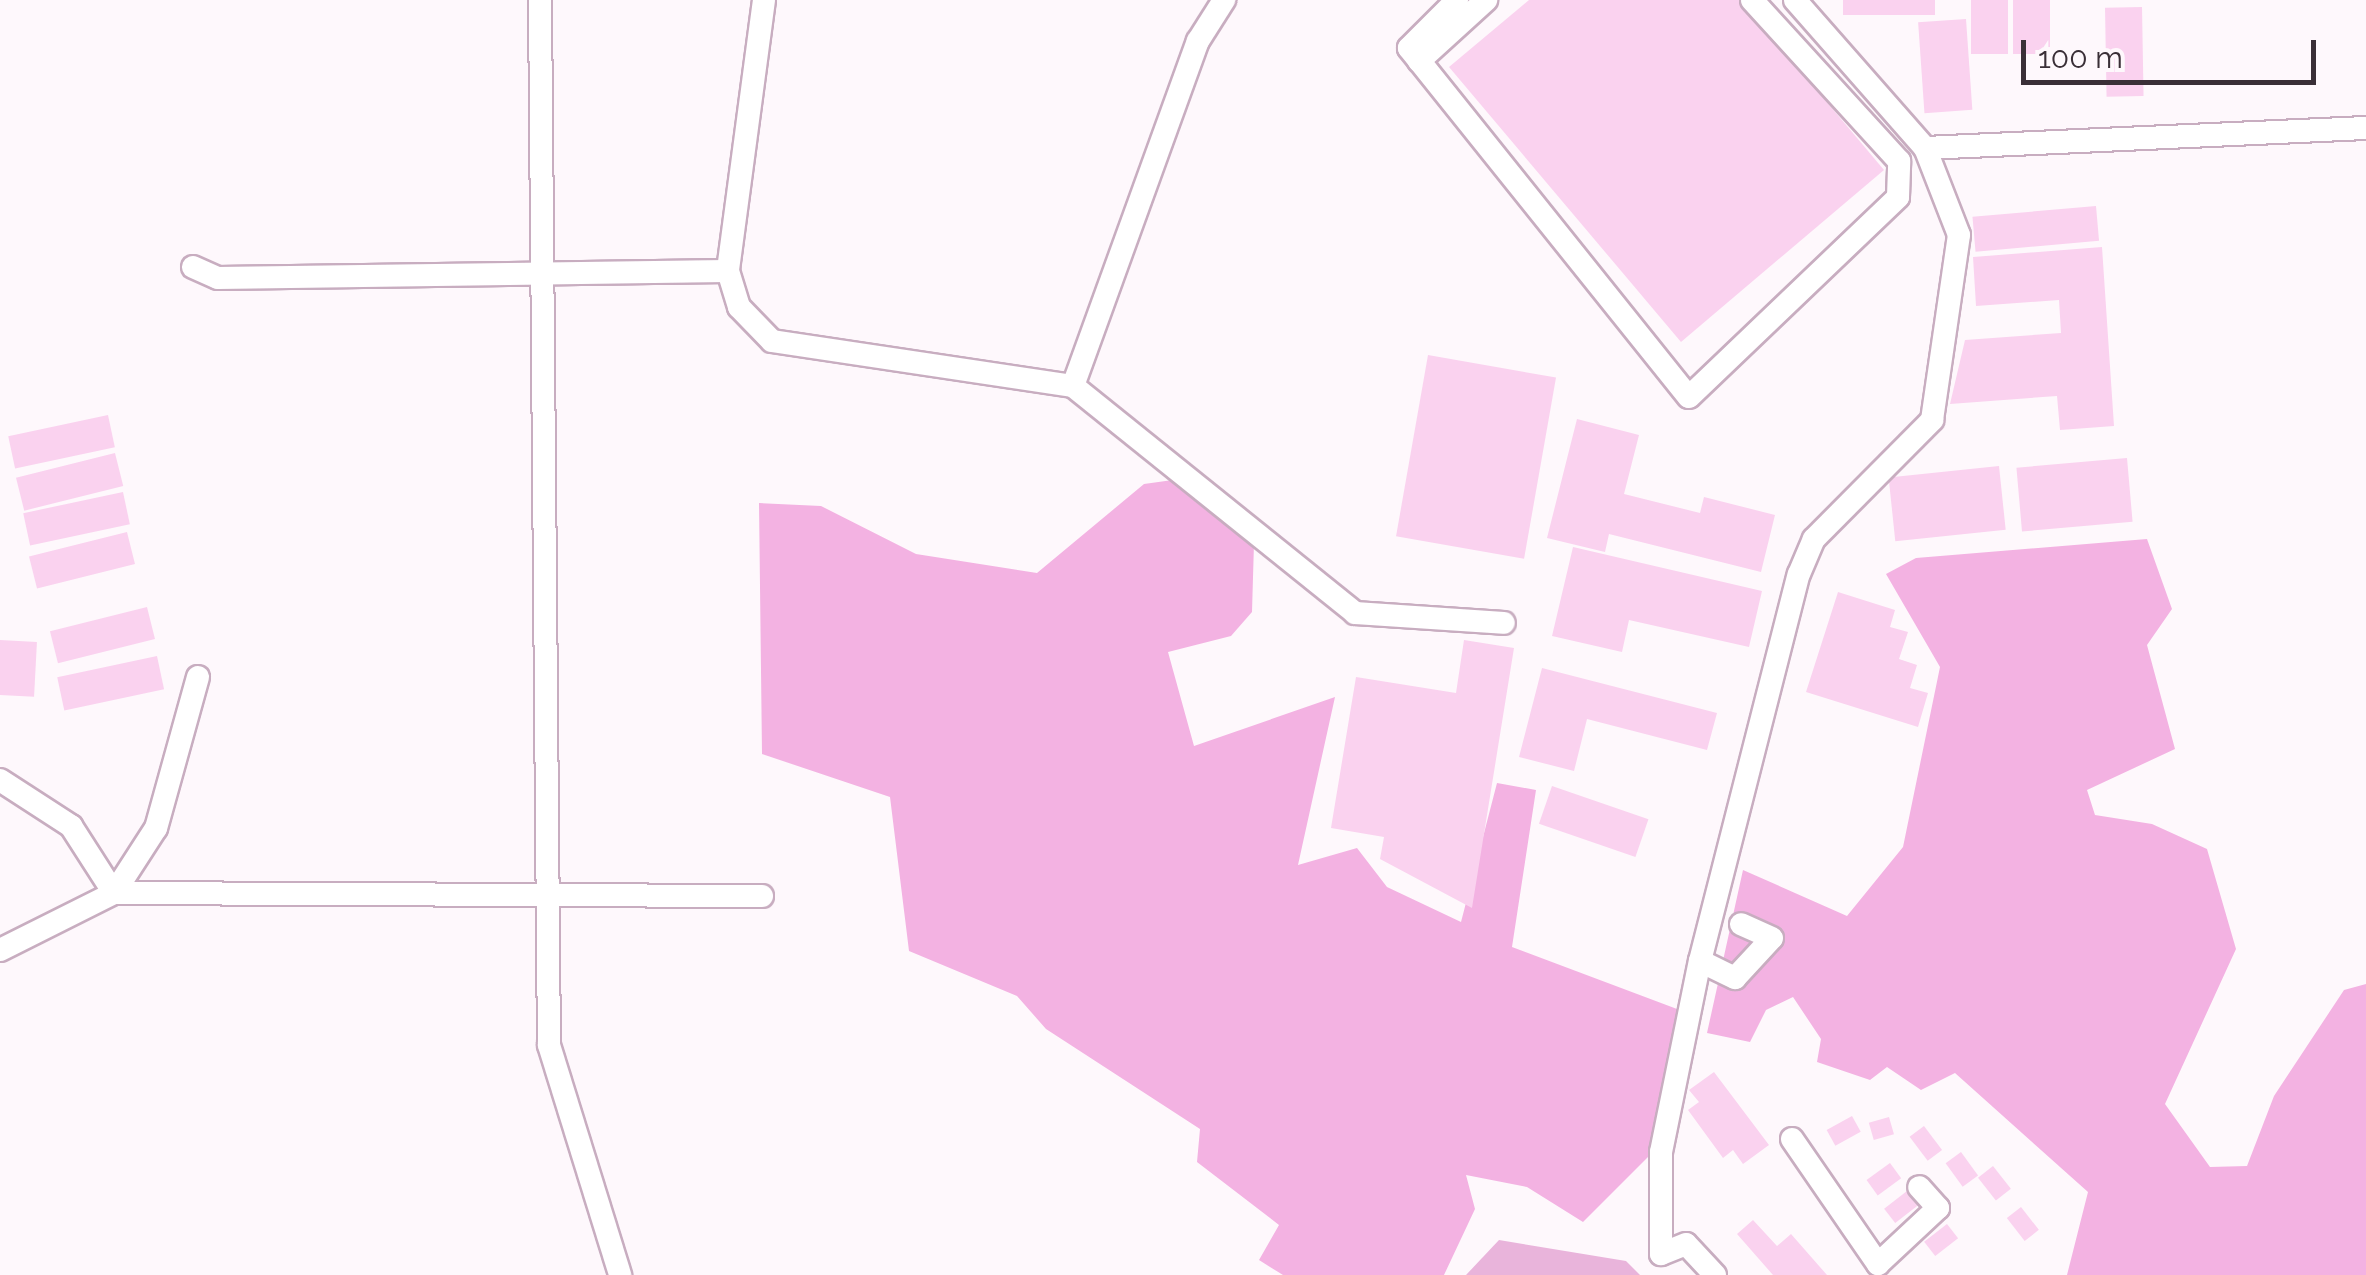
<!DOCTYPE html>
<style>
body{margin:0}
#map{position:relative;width:2366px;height:1275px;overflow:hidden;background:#fef8fc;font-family:Raleway,sans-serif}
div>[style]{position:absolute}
.green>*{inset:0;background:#e9b4db}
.forest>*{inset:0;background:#f3b2e2}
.building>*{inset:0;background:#fad2ef;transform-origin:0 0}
.roads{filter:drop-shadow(2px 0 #c8adc0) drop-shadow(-2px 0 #c8adc0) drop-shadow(0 2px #c8adc0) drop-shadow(0 -2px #c8adc0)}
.minor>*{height:22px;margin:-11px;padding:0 11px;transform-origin:11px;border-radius:11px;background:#fff}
span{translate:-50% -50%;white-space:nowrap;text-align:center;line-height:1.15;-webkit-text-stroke:8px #fef8fc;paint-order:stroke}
.scale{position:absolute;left:2021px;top:40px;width:295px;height:45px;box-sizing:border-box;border:5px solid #3a2f37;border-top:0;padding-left:12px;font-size:30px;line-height:35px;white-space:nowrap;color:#3a2f37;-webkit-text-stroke:8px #fef8fc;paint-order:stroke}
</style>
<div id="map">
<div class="green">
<i style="clip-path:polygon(1499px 1240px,1626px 1261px,1640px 1275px,1466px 1275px)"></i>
</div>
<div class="forest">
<i style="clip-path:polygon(1180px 479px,1254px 543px,1252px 612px,1231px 636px,1168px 652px,1194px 746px,1335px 697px,1298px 865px,1357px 848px,1387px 887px,1461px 922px,1497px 783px,1536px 790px,1512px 947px,1685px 1012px,1649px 1156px,1583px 1222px,1527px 1187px,1466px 1175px,1475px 1209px,1444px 1275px,1283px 1275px,1259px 1260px,1279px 1225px,1197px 1162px,1200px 1129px,1046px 1029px,1017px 996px,909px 951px,890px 797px,762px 754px,759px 503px,821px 506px,916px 554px,1037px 573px,1144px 484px)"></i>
<i style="clip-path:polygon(2147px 539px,2172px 609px,2147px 645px,2175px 749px,2087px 790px,2095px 815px,2152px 824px,2207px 849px,2236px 949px,2165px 1104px,2210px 1167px,2247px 1166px,2274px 1096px,2344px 990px,2366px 984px,2366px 1275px,2067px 1275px,2088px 1192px,1955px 1073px,1921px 1090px,1887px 1067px,1870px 1080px,1817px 1062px,1821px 1039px,1793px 997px,1766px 1010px,1750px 1042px,1707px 1033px,1743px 870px,1847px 916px,1903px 847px,1940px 667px,1886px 574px,1916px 558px)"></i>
</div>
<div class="building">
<i style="clip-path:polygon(1529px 0,1741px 0,1884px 170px,1681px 342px,1449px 67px)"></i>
<i style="left:1843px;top:0;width:92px;height:15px"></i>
<i style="left:1971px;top:0;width:37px;height:54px"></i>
<i style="left:2013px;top:0;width:37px;height:54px"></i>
<i style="left:2142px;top:7px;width:89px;height:37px;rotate:89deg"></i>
<i style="left:1966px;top:19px;width:91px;height:48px;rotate:86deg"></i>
<i style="left:2096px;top:206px;width:35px;height:124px;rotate:85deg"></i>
<i style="clip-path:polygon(2102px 247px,2114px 426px,2060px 430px,2057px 396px,1950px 404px,1965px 340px,2061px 333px,2059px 300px,1976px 306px,1973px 257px)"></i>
<i style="left:1428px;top:355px;width:130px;height:184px;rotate:10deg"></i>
<i style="left:108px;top:415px;width:33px;height:102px;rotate:78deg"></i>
<i style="clip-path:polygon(1577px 419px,1639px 435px,1624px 494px,1700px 513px,1704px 497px,1775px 515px,1761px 572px,1609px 534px,1605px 552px,1547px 538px)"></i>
<i style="left:115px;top:453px;width:34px;height:102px;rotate:76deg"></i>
<i style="left:2127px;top:458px;width:64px;height:111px;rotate:85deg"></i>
<i style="left:1999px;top:466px;width:64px;height:111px;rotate:84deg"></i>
<i style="left:123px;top:492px;width:33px;height:102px;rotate:78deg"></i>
<i style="left:127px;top:532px;width:33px;height:101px;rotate:76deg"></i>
<i style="clip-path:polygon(1573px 547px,1762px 591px,1749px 647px,1629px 620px,1622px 652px,1552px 636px)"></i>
<i style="clip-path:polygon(1838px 592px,1895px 610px,1890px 627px,1908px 632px,1899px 659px,1917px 665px,1910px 688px,1928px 693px,1918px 727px,1806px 692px)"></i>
<i style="left:147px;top:607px;width:33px;height:100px;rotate:76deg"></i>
<i style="left:0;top:640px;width:37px;height:55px;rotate:3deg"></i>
<i style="clip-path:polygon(1464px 640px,1514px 648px,1472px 908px,1380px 859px,1384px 837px,1331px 828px,1356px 677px,1456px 693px)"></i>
<i style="left:157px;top:656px;width:34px;height:102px;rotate:78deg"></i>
<i style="clip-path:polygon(1542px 668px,1717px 713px,1707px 750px,1587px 719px,1574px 771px,1519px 757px)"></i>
<i style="left:1552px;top:786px;width:102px;height:40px;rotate:19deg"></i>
<i style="clip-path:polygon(1714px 1072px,1769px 1145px,1743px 1164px,1733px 1150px,1723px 1158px,1688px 1110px,1699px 1102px,1689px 1090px)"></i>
<i style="left:1852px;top:1116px;width:18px;height:29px;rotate:61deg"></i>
<i style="left:1889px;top:1117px;width:18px;height:21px;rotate:74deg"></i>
<i style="left:1924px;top:1126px;width:30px;height:18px;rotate:53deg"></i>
<i style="left:1961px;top:1152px;width:29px;height:19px;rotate:54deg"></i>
<i style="left:1890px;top:1163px;width:19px;height:29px;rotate:54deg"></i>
<i style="left:1993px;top:1166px;width:29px;height:19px;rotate:52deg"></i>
<i style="left:1907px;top:1191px;width:18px;height:29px;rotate:52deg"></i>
<i style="left:2021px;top:1207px;width:29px;height:18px;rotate:52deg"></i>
<i style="clip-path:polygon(1753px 1220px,1777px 1246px,1791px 1234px,1827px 1275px,1773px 1275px,1737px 1234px)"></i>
<i style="left:1947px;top:1224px;width:18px;height:29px;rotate:52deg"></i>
</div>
<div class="roads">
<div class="minor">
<i style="left:540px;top:0;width:1045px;rotate:89.51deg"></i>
<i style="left:549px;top:1045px;width:241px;rotate:72.8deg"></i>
<i style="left:764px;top:0;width:273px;rotate:97.6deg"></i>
<i style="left:728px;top:271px;width:38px;rotate:73deg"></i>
<i style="left:739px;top:307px;width:47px;rotate:45.9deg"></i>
<i style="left:772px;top:341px;width:304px;rotate:8.5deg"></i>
<i style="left:1073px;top:386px;width:367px;rotate:-70.1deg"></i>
<i style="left:1198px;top:41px;width:49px;rotate:-57.6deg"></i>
<i style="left:1457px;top:0;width:68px;rotate:135deg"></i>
<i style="left:1409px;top:48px;width:447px;rotate:51.3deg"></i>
<i style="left:1689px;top:397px;width:289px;rotate:-43.7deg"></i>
<i style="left:1898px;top:197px;width:36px;rotate:-88deg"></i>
<i style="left:1899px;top:161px;width:218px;rotate:-132.4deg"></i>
<i style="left:1795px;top:0;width:197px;rotate:48.7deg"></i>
<i style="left:1925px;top:148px;width:441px;rotate:-2.6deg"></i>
<i style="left:1419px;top:61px;width:91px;rotate:-42.3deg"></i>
<i style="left:193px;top:267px;width:27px;rotate:24deg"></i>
<i style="left:218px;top:278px;width:510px;rotate:-0.79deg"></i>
<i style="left:1073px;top:386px;width:362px;rotate:38.8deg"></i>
<i style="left:1355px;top:613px;width:149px;rotate:3.8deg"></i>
<i style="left:198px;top:677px;width:157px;rotate:105.5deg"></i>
<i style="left:156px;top:828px;width:77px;rotate:122.9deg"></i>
<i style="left:114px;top:893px;width:648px;rotate:0.27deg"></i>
<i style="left:0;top:780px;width:85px;rotate:32.9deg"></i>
<i style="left:71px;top:826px;width:80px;rotate:57.3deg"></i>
<i style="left:114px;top:893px;width:127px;rotate:153.4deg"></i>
<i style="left:1700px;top:961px;width:399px;rotate:-75.7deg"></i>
<i style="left:1799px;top:574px;width:38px;rotate:-67deg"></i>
<i style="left:1814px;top:539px;width:168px;rotate:-45.2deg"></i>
<i style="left:1932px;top:420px;width:187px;rotate:-81.7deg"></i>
<i style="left:1959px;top:235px;width:93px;rotate:-111.3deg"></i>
<i style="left:1792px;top:1139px;width:152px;rotate:55.5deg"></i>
<i style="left:1878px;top:1264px;width:82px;rotate:-43deg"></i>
<i style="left:1938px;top:1208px;width:28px;rotate:-132deg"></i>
<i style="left:1715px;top:1275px;width:42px;rotate:-133.1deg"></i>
<i style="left:1686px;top:1244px;width:27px;rotate:158deg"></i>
<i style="left:1661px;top:1254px;width:102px;rotate:-90deg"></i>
<i style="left:1661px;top:1152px;width:195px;rotate:-78.5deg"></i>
<i style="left:1700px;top:961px;width:39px;rotate:26deg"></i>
<i style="left:1735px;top:978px;width:54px;rotate:-47.2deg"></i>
<i style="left:1772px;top:938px;width:34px;rotate:-156deg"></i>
</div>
</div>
<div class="scale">100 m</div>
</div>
